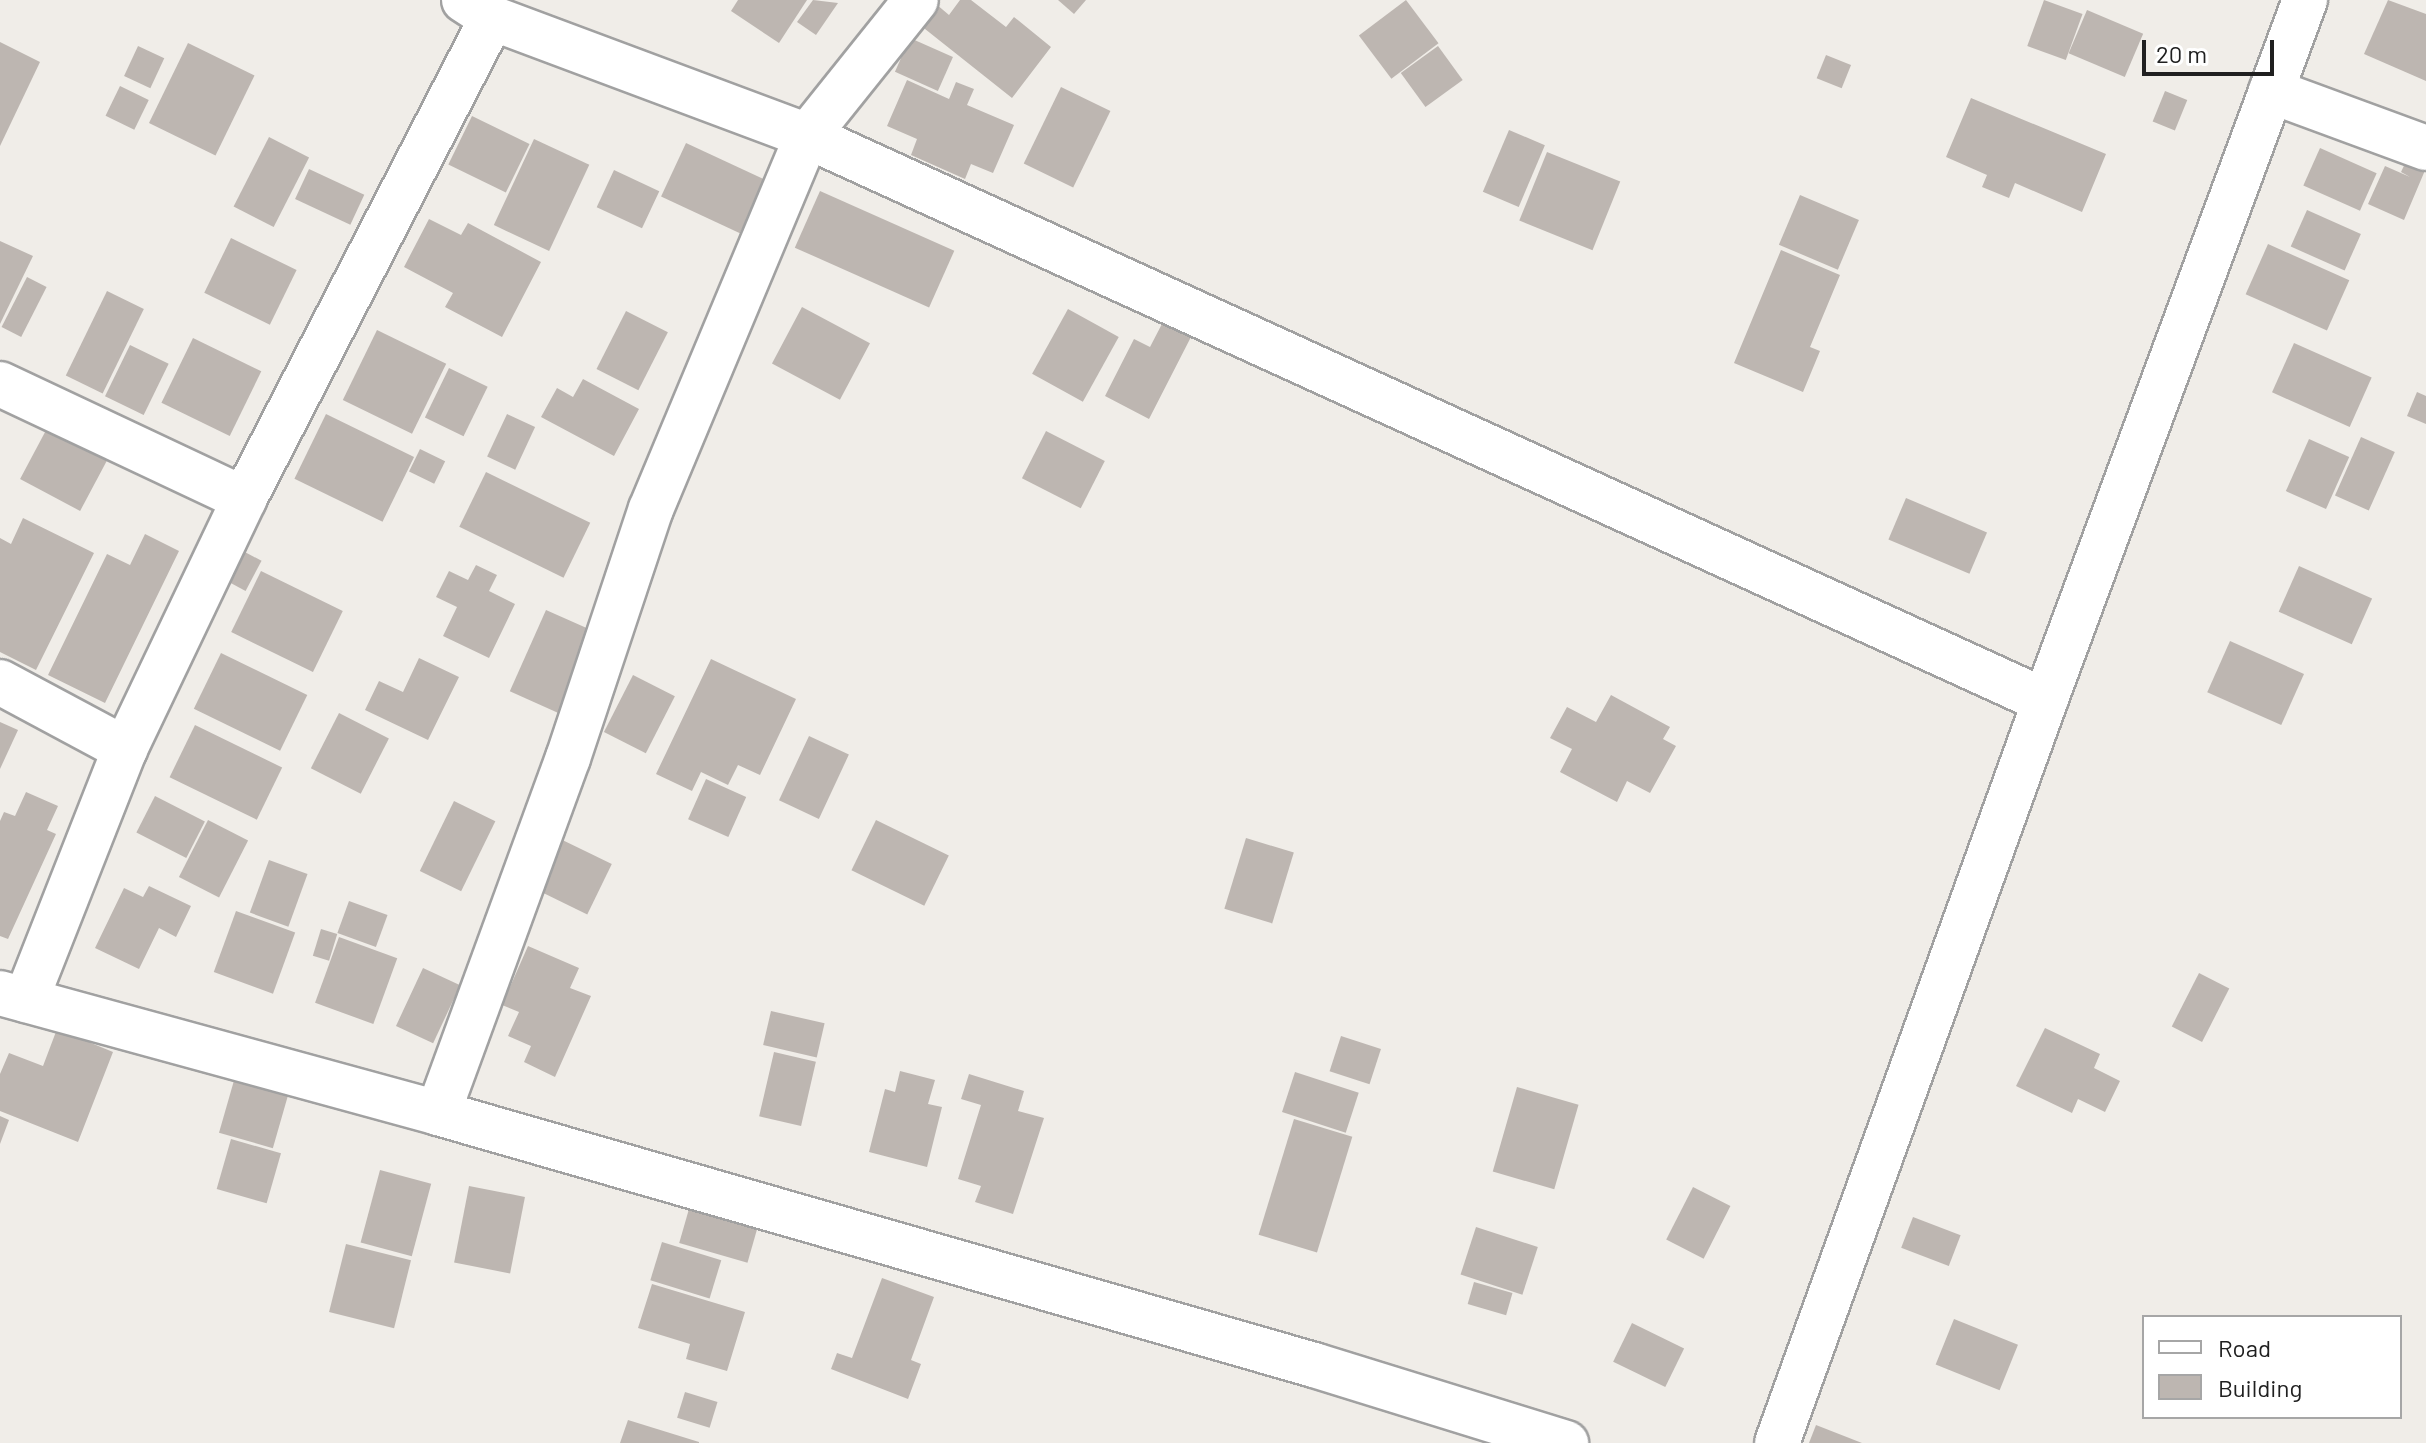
<!DOCTYPE html>
<style>
body{margin:0}
#map{position:relative;width:2426px;height:1443px;overflow:hidden;background:#f0ede8;font-family:Barlow,sans-serif}
div>[style]{position:absolute}
.building>*{inset:0;background:#bdb6b1;transform-origin:0 0}
.roads{filter:drop-shadow(2px 0 #a1a1a1) drop-shadow(-2px 0 #a1a1a1) drop-shadow(0 2px #a1a1a1) drop-shadow(0 -2px #a1a1a1)}
.minor>*{height:44px;margin:-22px;padding:0 22px;transform-origin:22px;border-radius:22px;background:#fff}
span{translate:-50% -50%;white-space:nowrap;text-align:center;line-height:1.15;-webkit-text-stroke:8px #fff;paint-order:stroke}
.legend{position:absolute;left:2142px;top:1315px;width:260px;height:104px;box-sizing:border-box;background:#fff;border:2px solid #a6a6a6;margin:0;padding:10px 14px;list-style:none;font-size:24px;color:#202020}
.legend li{display:flex;align-items:center;gap:16px;height:40px}
.legend b{width:40px;border:2px solid #a6a6a6}
.scale{position:absolute;left:2142px;top:40px;width:132px;height:36px;box-sizing:border-box;border:4px solid #202020;border-top:0;padding-left:10px;font-size:24px;line-height:28px;white-space:nowrap;color:#202020;-webkit-text-stroke:6px #fff;paint-order:stroke}
</style>
<div id="map">
<div class="building">
<i style="clip-path:polygon(738px 0,807px 0,779px 43px,731px 11px)"></i>
<i style="clip-path:polygon(813px 0,838px 3px,816px 35px,797px 22px)"></i>
<i style="clip-path:polygon(960px 0,971px 0,1006px 27px,1014px 17px,1051px 47px,1012px 98px,920px 25px,936px 4px,949px 15px)"></i>
<i style="clip-path:polygon(1058px 0,1086px 0,1074px 14px)"></i>
<i style="left:1406px;top:0;width:54px;height:59px;rotate:53deg"></i>
<i style="left:2044px;top:0;width:41px;height:49px;rotate:20deg"></i>
<i style="clip-path:polygon(2388px 0,2426px 14px,2426px 81px,2364px 54px)"></i>
<i style="left:2087px;top:10px;width:61px;height:47px;rotate:23deg"></i>
<i style="left:910px;top:38px;width:47px;height:37px;rotate:24deg"></i>
<i style="clip-path:polygon(0 42px,40px 62px,0 146px)"></i>
<i style="left:188px;top:43px;width:74px;height:89px;rotate:26deg"></i>
<i style="left:138px;top:46px;width:29px;height:33px;rotate:25deg"></i>
<i style="left:1438px;top:46px;width:42px;height:46px;rotate:54deg"></i>
<i style="left:1826px;top:55px;width:27px;height:25px;rotate:22deg"></i>
<i style="clip-path:polygon(907px 80px,949px 99px,956px 82px,974px 89px,967px 105px,1014px 125px,993px 173px,971px 164px,965px 179px,911px 155px,917px 139px,887px 126px)"></i>
<i style="left:120px;top:86px;width:32px;height:33px;rotate:26deg"></i>
<i style="left:1061px;top:87px;width:55px;height:85px;rotate:26deg"></i>
<i style="left:2165px;top:91px;width:24px;height:33px;rotate:22deg"></i>
<i style="clip-path:polygon(1971px 98px,2106px 154px,2082px 212px,2015px 183px,2009px 198px,1982px 187px,1987px 175px,1946px 157px)"></i>
<i style="left:472px;top:116px;width:64px;height:54px;rotate:26deg"></i>
<i style="left:1509px;top:130px;width:39px;height:67px;rotate:23deg"></i>
<i style="left:269px;top:137px;width:45px;height:78px;rotate:27deg"></i>
<i style="left:534px;top:139px;width:61px;height:95px;rotate:25deg"></i>
<i style="left:686px;top:143px;width:87px;height:59px;rotate:25deg"></i>
<i style="left:2320px;top:148px;width:62px;height:41px;rotate:24deg"></i>
<i style="clip-path:polygon(2411px 151px,2426px 168px,2404px 220px,2368px 204px,2385px 166px,2410px 177px,2401px 172px)"></i>
<i style="left:1547px;top:152px;width:79px;height:74px;rotate:22deg"></i>
<i style="left:309px;top:169px;width:61px;height:33px;rotate:25deg"></i>
<i style="left:614px;top:170px;width:50px;height:41px;rotate:25deg"></i>
<i style="left:820px;top:191px;width:147px;height:62px;rotate:24deg"></i>
<i style="left:1800px;top:195px;width:64px;height:54px;rotate:23deg"></i>
<i style="left:2307px;top:210px;width:59px;height:40px;rotate:24deg"></i>
<i style="clip-path:polygon(429px 219px,461px 235px,468px 223px,541px 262px,502px 337px,445px 307px,453px 293px,404px 267px)"></i>
<i style="left:231px;top:238px;width:73px;height:61px;rotate:26deg"></i>
<i style="clip-path:polygon(0 241px,33px 256px,0 324px)"></i>
<i style="left:2268px;top:244px;width:89px;height:55px;rotate:24deg"></i>
<i style="clip-path:polygon(1781px 250px,1840px 275px,1810px 347px,1820px 351px,1803px 392px,1734px 363px)"></i>
<i style="left:27px;top:277px;width:22px;height:56px;rotate:27deg"></i>
<i style="left:107px;top:291px;width:41px;height:94px;rotate:26deg"></i>
<i style="left:802px;top:307px;width:77px;height:64px;rotate:28deg"></i>
<i style="left:1068px;top:309px;width:58px;height:74px;rotate:29deg"></i>
<i style="left:626px;top:311px;width:47px;height:65px;rotate:27deg"></i>
<i style="clip-path:polygon(1164px 320px,1192px 335px,1149px 419px,1105px 396px,1134px 339px,1150px 347px)"></i>
<i style="left:377px;top:330px;width:77px;height:78px;rotate:26deg"></i>
<i style="left:193px;top:338px;width:76px;height:72px;rotate:26deg"></i>
<i style="left:2294px;top:343px;width:85px;height:54px;rotate:24deg"></i>
<i style="left:130px;top:345px;width:43px;height:57px;rotate:26deg"></i>
<i style="left:449px;top:368px;width:43px;height:55px;rotate:26deg"></i>
<i style="clip-path:polygon(583px 379px,639px 409px,614px 456px,541px 417px,557px 388px,573px 397px)"></i>
<i style="clip-path:polygon(2417px 392px,2426px 396px,2426px 424px,2407px 416px)"></i>
<i style="left:326px;top:414px;width:98px;height:72px;rotate:26deg"></i>
<i style="left:507px;top:414px;width:31px;height:47px;rotate:25deg"></i>
<i style="left:52px;top:419px;width:68px;height:68px;rotate:28deg"></i>
<i style="left:1046px;top:431px;width:66px;height:53px;rotate:27deg"></i>
<i style="left:2361px;top:437px;width:37px;height:64px;rotate:24deg"></i>
<i style="left:2309px;top:439px;width:44px;height:57px;rotate:24deg"></i>
<i style="left:420px;top:449px;width:28px;height:25px;rotate:26deg"></i>
<i style="left:486px;top:472px;width:116px;height:61px;rotate:26deg"></i>
<i style="left:1906px;top:498px;width:88px;height:45px;rotate:23deg"></i>
<i style="clip-path:polygon(23px 518px,94px 553px,36px 670px,0 652px,0 538px,11px 544px)"></i>
<i style="clip-path:polygon(145px 534px,179px 551px,105px 703px,48px 675px,107px 554px,130px 565px)"></i>
<i style="left:243px;top:551px;width:21px;height:34px;rotate:28deg"></i>
<i style="clip-path:polygon(476px 565px,497px 575px,489px 591px,515px 604px,489px 658px,443px 636px,457px 607px,436px 597px,449px 571px,468px 580px)"></i>
<i style="left:2299px;top:566px;width:80px;height:50px;rotate:24deg"></i>
<i style="left:261px;top:571px;width:91px;height:68px;rotate:26deg"></i>
<i style="left:546px;top:610px;width:58px;height:89px;rotate:24deg"></i>
<i style="left:2230px;top:641px;width:81px;height:56px;rotate:24deg"></i>
<i style="left:221px;top:653px;width:96px;height:62px;rotate:26deg"></i>
<i style="clip-path:polygon(419px 658px,459px 677px,428px 740px,365px 710px,379px 681px,403px 692px)"></i>
<i style="clip-path:polygon(711px 659px,796px 699px,760px 775px,738px 765px,728px 785px,701px 772px,692px 791px,656px 774px)"></i>
<i style="left:633px;top:675px;width:47px;height:64px;rotate:27deg"></i>
<i style="clip-path:polygon(1611px 695px,1670px 727px,1663px 739px,1676px 746px,1650px 793px,1627px 781px,1617px 802px,1560px 772px,1572px 749px,1550px 738px,1567px 707px,1596px 722px)"></i>
<i style="left:339px;top:713px;width:56px;height:62px;rotate:27deg"></i>
<i style="clip-path:polygon(0 722px,18px 730px,0 769px)"></i>
<i style="left:195px;top:725px;width:97px;height:58px;rotate:26deg"></i>
<i style="left:809px;top:736px;width:44px;height:71px;rotate:25deg"></i>
<i style="left:706px;top:779px;width:44px;height:44px;rotate:24deg"></i>
<i style="clip-path:polygon(26px 792px,58px 806px,47px 830px,56px 834px,8px 939px,0 936px,0 821px,4px 812px,15px 816px)"></i>
<i style="left:155px;top:796px;width:56px;height:41px;rotate:27deg"></i>
<i style="left:454px;top:801px;width:46px;height:78px;rotate:26deg"></i>
<i style="left:208px;top:820px;width:45px;height:64px;rotate:27deg"></i>
<i style="left:876px;top:820px;width:81px;height:56px;rotate:26deg"></i>
<i style="left:548px;top:833px;width:71px;height:56px;rotate:26deg"></i>
<i style="left:1246px;top:838px;width:50px;height:74px;rotate:17deg"></i>
<i style="left:269px;top:860px;width:41px;height:56px;rotate:20deg"></i>
<i style="clip-path:polygon(149px 886px,191px 906px,176px 937px,159px 928px,139px 969px,95px 948px,124px 888px,143px 897px)"></i>
<i style="left:349px;top:901px;width:41px;height:34px;rotate:20deg"></i>
<i style="left:236px;top:911px;width:63px;height:65px;rotate:20deg"></i>
<i style="left:321px;top:929px;width:17px;height:28px;rotate:17deg"></i>
<i style="left:339px;top:937px;width:62px;height:70px;rotate:20deg"></i>
<i style="clip-path:polygon(528px 946px,579px 968px,570px 988px,591px 996px,555px 1077px,524px 1062px,531px 1046px,508px 1036px,519px 1012px,502px 1005px)"></i>
<i style="left:423px;top:968px;width:41px;height:64px;rotate:25deg"></i>
<i style="left:2199px;top:973px;width:34px;height:60px;rotate:27deg"></i>
<i style="left:771px;top:1011px;width:55px;height:35px;rotate:13deg"></i>
<i style="clip-path:polygon(2045px 1028px,2100px 1054px,2094px 1068px,2120px 1081px,2105px 1112px,2078px 1099px,2072px 1113px,2016px 1086px)"></i>
<i style="clip-path:polygon(57px 1029px,113px 1052px,78px 1142px,0 1111px,0 1074px,9px 1053px,43px 1066px)"></i>
<i style="left:1341px;top:1036px;width:42px;height:37px;rotate:18deg"></i>
<i style="left:774px;top:1052px;width:43px;height:66px;rotate:13deg"></i>
<i style="clip-path:polygon(900px 1071px,935px 1080px,928px 1104px,942px 1107px,927px 1167px,869px 1152px,885px 1089px,895px 1092px)"></i>
<i style="left:1295px;top:1072px;width:67px;height:42px;rotate:18deg"></i>
<i style="clip-path:polygon(969px 1074px,1024px 1091px,1018px 1111px,1044px 1118px,1013px 1214px,975px 1202px,981px 1186px,958px 1179px,981px 1105px,961px 1099px)"></i>
<i style="left:235px;top:1077px;width:56px;height:58px;rotate:16deg"></i>
<i style="left:1517px;top:1087px;width:64px;height:88px;rotate:16deg"></i>
<i style="clip-path:polygon(0 1116px,9px 1120px,0 1144px)"></i>
<i style="left:1294px;top:1119px;width:61px;height:121px;rotate:17deg"></i>
<i style="left:231px;top:1139px;width:52px;height:52px;rotate:16deg"></i>
<i style="left:380px;top:1170px;width:53px;height:75px;rotate:15deg"></i>
<i style="left:469px;top:1186px;width:57px;height:78px;rotate:11deg"></i>
<i style="left:1693px;top:1187px;width:42px;height:59px;rotate:27deg"></i>
<i style="left:693px;top:1195px;width:71px;height:50px;rotate:16deg"></i>
<i style="left:1913px;top:1217px;width:51px;height:33px;rotate:21deg"></i>
<i style="left:1476px;top:1227px;width:65px;height:50px;rotate:18deg"></i>
<i style="left:662px;top:1242px;width:62px;height:40px;rotate:17deg"></i>
<i style="left:346px;top:1244px;width:67px;height:70px;rotate:14deg"></i>
<i style="clip-path:polygon(882px 1278px,934px 1297px,911px 1360px,921px 1364px,908px 1399px,831px 1369px,837px 1353px,852px 1358px)"></i>
<i style="left:1474px;top:1282px;width:40px;height:23px;rotate:16deg"></i>
<i style="clip-path:polygon(652px 1284px,745px 1312px,727px 1371px,686px 1359px,690px 1344px,638px 1328px)"></i>
<i style="left:1954px;top:1319px;width:69px;height:49px;rotate:22deg"></i>
<i style="left:1632px;top:1323px;width:58px;height:43px;rotate:26deg"></i>
<i style="left:685px;top:1392px;width:34px;height:27px;rotate:17deg"></i>
<i style="clip-path:polygon(628px 1420px,699px 1442px,699px 1443px,620px 1443px)"></i>
<i style="clip-path:polygon(1816px 1425px,1862px 1443px,1809px 1443px)"></i>
</div>
<div class="roads">
<div class="minor">
<i style="left:464px;top:0;width:33px;rotate:33deg"></i>
<i style="left:492px;top:18px;width:336px;rotate:20.5deg"></i>
<i style="left:807px;top:136px;width:1361px;rotate:24.53deg"></i>
<i style="left:2271px;top:91px;width:165px;rotate:20.2deg"></i>
<i style="left:0;top:384px;width:270px;rotate:25.2deg"></i>
<i style="left:0;top:682px;width:142px;rotate:28.2deg"></i>
<i style="left:0;top:993px;width:454px;rotate:15.3deg"></i>
<i style="left:438px;top:1113px;width:912px;rotate:16.05deg"></i>
<i style="left:1314px;top:1365px;width:264px;rotate:17.2deg"></i>
<i style="left:26px;top:1000px;width:270px;rotate:-68.5deg"></i>
<i style="left:125px;top:749px;width:277px;rotate:-64.5deg"></i>
<i style="left:244px;top:499px;width:541px;rotate:-62.72deg"></i>
<i style="left:438px;top:1113px;width:378px;rotate:-69.9deg"></i>
<i style="left:568px;top:758px;width:262px;rotate:-71.6deg"></i>
<i style="left:651px;top:509px;width:404px;rotate:-67.3deg"></i>
<i style="left:807px;top:136px;width:174px;rotate:-51.3deg"></i>
<i style="left:1777px;top:1443px;width:789px;rotate:-70.14deg"></i>
<i style="left:2045px;top:701px;width:748px;rotate:-69.65deg"></i>
</div>
</div>
<ul class="legend">
<li><b style="height:10px;background:#fff"></b>Road</li>
<li><b style="height:22px;background:#bdb6b1"></b>Building</li>
</ul>
<div class="scale">20 m</div>
</div>
